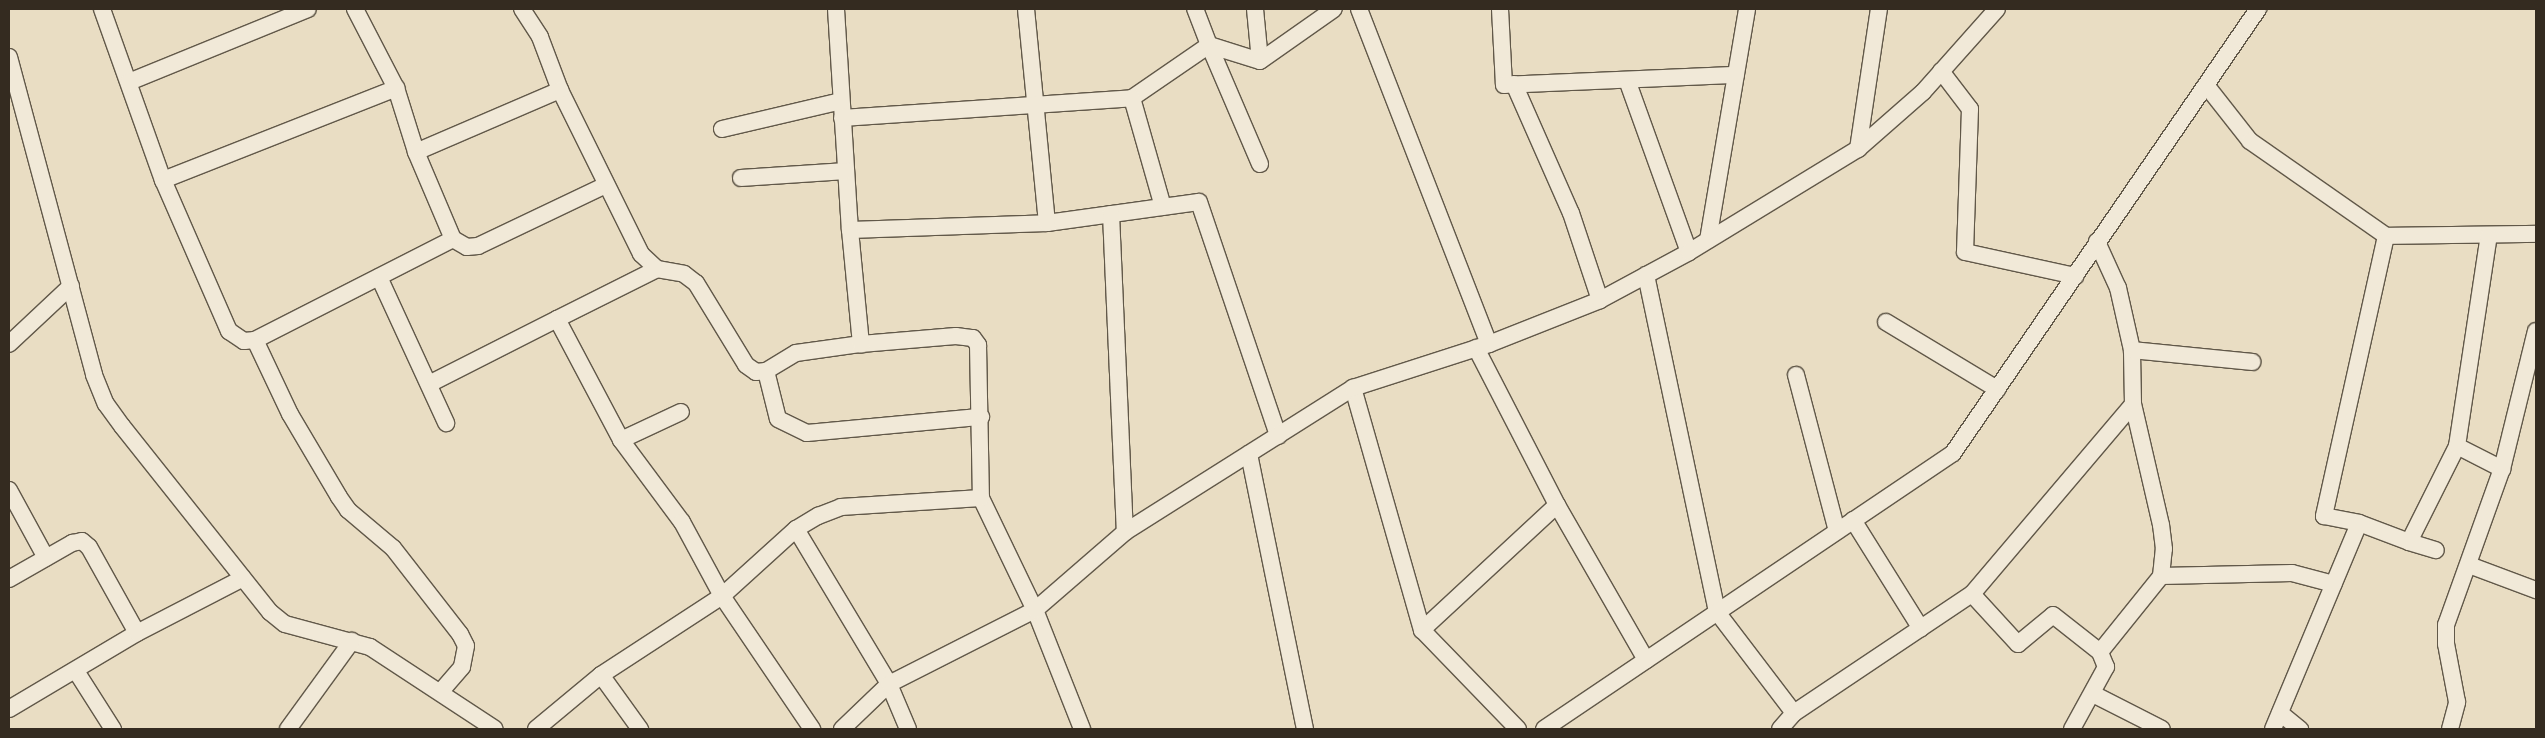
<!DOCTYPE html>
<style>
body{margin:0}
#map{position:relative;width:2545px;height:738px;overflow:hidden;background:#e9ddc3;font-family:Vollkorn,serif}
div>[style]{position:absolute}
.roads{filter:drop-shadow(1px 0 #615849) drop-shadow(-1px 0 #615849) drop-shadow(0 1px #615849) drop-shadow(0 -1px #615849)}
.street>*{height:16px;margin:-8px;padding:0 8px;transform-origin:8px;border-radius:8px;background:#f1e9d8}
span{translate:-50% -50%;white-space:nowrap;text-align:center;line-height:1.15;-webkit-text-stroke:4px #f1e9d8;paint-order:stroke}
.frame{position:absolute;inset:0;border:10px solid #342b20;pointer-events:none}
</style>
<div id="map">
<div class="roads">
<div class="street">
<i style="left:102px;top:9px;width:182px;rotate:70.4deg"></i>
<i style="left:163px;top:180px;width:251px;rotate:-21.5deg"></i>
<i style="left:355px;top:9px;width:89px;rotate:62.6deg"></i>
<i style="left:396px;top:88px;width:67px;rotate:72.6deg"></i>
<i style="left:416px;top:152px;width:95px;rotate:67deg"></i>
<i style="left:453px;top:239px;width:16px;rotate:30deg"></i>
<i style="left:467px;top:247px;width:11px;rotate:-5deg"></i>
<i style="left:478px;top:246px;width:142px;rotate:-25.5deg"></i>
<i style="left:522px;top:9px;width:33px;rotate:57deg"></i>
<i style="left:540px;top:37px;width:57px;rotate:69.3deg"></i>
<i style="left:560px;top:90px;width:183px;rotate:63.7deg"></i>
<i style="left:641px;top:254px;width:22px;rotate:43deg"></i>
<i style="left:657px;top:269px;width:27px;rotate:10deg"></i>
<i style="left:684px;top:274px;width:15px;rotate:37deg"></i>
<i style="left:696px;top:283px;width:96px;rotate:58.6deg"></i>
<i style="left:746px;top:365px;width:12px;rotate:35deg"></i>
<i style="left:756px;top:372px;width:10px;rotate:-6deg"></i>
<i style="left:766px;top:371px;width:35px;rotate:-31deg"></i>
<i style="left:796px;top:353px;width:66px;rotate:-7.9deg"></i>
<i style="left:861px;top:344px;width:95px;rotate:-4.8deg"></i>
<i style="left:956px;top:336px;width:17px;rotate:7deg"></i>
<i style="left:973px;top:338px;width:9px;rotate:54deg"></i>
<i style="left:978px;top:345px;width:153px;rotate:88.9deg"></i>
<i style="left:981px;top:498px;width:124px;rotate:64.3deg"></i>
<i style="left:1035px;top:610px;width:128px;rotate:68.4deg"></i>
<i style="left:836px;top:9px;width:221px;rotate:86.4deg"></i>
<i style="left:850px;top:230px;width:197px;rotate:-2deg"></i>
<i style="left:1047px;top:223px;width:153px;rotate:-7.9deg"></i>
<i style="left:1199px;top:202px;width:247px;rotate:71.3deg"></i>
<i style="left:1026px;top:9px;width:215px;rotate:84.4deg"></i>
<i style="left:1255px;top:9px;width:52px;rotate:84.5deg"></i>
<i style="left:1359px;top:9px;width:359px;rotate:68.8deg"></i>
<i style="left:1500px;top:9px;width:76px;rotate:87deg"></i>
<i style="left:1504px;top:85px;width:232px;rotate:-2.5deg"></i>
<i style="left:9px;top:57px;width:329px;rotate:75deg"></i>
<i style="left:94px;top:375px;width:31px;rotate:68deg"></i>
<i style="left:106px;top:404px;width:27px;rotate:54deg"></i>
<i style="left:122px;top:426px;width:238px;rotate:51.5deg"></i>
<i style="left:270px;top:612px;width:19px;rotate:39deg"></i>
<i style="left:285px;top:624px;width:88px;rotate:15.1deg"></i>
<i style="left:370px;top:647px;width:149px;rotate:33.3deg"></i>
<i style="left:1941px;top:71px;width:48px;rotate:52.7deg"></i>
<i style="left:1970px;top:109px;width:143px;rotate:92deg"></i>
<i style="left:1965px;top:252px;width:113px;rotate:12.3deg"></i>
<i style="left:1627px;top:80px;width:183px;rotate:70.2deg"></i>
<i style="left:129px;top:82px;width:193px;rotate:-22.2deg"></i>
<i style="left:1514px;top:84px;width:141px;rotate:66.2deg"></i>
<i style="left:1571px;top:213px;width:92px;rotate:71.6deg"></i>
<i style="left:2206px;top:85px;width:71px;rotate:51.8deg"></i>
<i style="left:2250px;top:141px;width:166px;rotate:34.9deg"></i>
<i style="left:2386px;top:236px;width:287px;rotate:102.5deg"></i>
<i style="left:2324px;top:516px;width:36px;rotate:11deg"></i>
<i style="left:2359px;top:523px;width:53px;rotate:20.8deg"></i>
<i style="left:2409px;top:542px;width:107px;rotate:-63.4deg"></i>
<i style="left:2457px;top:446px;width:51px;rotate:27.1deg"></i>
<i style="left:1132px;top:98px;width:93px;rotate:-34.5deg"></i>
<i style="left:1209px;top:45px;width:39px;rotate:-111deg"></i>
<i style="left:842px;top:118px;width:291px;rotate:-3.9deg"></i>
<i style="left:1132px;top:98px;width:113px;rotate:74.1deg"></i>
<i style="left:722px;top:129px;width:122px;rotate:-13.2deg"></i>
<i style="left:1858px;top:149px;width:142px;rotate:-81.5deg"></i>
<i style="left:416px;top:152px;width:157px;rotate:-23.3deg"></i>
<i style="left:1260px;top:164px;width:129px;rotate:-113.2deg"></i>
<i style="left:1209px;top:45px;width:53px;rotate:17.4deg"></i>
<i style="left:1260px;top:61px;width:90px;rotate:-35.1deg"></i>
<i style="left:741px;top:178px;width:105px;rotate:-3.8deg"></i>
<i style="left:163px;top:180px;width:165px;rotate:66.4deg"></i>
<i style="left:229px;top:331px;width:18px;rotate:34deg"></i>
<i style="left:244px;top:341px;width:11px;rotate:-5deg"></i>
<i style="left:255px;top:340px;width:222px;rotate:-27deg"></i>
<i style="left:1111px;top:214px;width:318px;rotate:87.5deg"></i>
<i style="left:850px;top:230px;width:115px;rotate:84.5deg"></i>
<i style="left:2386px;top:236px;width:150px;rotate:-0.8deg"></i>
<i style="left:1708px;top:240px;width:234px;rotate:-80.4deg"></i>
<i style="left:657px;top:269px;width:112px;rotate:153.4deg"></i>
<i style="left:557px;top:319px;width:137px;rotate:62.1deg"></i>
<i style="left:621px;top:440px;width:102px;rotate:53.4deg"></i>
<i style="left:682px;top:522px;width:84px;rotate:61.6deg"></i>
<i style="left:722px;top:596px;width:161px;rotate:55.9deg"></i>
<i style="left:1646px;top:275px;width:344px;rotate:78.1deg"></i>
<i style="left:1717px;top:612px;width:127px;rotate:52.7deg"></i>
<i style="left:1794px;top:713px;width:214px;rotate:-33.8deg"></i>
<i style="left:1972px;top:594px;width:249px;rotate:-49.7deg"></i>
<i style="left:2133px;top:404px;width:54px;rotate:-91.1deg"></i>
<i style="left:2132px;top:350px;width:64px;rotate:-102.7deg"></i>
<i style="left:2118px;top:288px;width:51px;rotate:-114.5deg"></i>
<i style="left:379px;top:277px;width:161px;rotate:65.3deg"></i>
<i style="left:1886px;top:322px;width:130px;rotate:31.1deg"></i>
<i style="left:255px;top:340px;width:82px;rotate:64.7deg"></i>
<i style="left:290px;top:414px;width:96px;rotate:59.4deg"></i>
<i style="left:339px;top:497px;width:16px;rotate:55deg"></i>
<i style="left:348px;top:510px;width:59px;rotate:40.2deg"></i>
<i style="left:393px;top:548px;width:109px;rotate:52.1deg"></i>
<i style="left:460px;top:634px;width:13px;rotate:63deg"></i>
<i style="left:466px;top:646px;width:21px;rotate:101deg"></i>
<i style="left:462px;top:667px;width:33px;rotate:131deg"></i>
<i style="left:9px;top:344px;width:85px;rotate:-43.1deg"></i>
<i style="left:1476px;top:348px;width:177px;rotate:62.7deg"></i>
<i style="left:2132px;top:350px;width:121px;rotate:5.7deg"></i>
<i style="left:766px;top:371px;width:49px;rotate:76deg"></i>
<i style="left:778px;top:419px;width:32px;rotate:26deg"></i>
<i style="left:807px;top:433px;width:175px;rotate:-5.3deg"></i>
<i style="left:1796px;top:375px;width:161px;rotate:75.3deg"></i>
<i style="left:429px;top:384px;width:144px;rotate:-26.9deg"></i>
<i style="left:1353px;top:388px;width:252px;rotate:74.1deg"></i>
<i style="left:1422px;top:630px;width:184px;rotate:-42.8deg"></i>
<i style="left:1557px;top:505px;width:179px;rotate:60.1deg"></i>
<i style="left:621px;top:440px;width:66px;rotate:-25deg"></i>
<i style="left:2457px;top:446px;width:213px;rotate:-81.4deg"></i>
<i style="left:1249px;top:454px;width:281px;rotate:78.5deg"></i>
<i style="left:9px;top:490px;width:77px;rotate:61.4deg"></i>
<i style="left:1853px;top:520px;width:128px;rotate:58deg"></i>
<i style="left:796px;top:529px;width:181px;rotate:59deg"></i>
<i style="left:889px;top:684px;width:49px;rotate:67.1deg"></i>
<i style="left:2409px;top:542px;width:28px;rotate:17deg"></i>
<i style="left:2469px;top:565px;width:72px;rotate:20.5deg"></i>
<i style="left:2161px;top:576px;width:131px;rotate:-1.3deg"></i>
<i style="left:2292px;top:573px;width:43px;rotate:14.7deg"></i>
<i style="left:9px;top:579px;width:73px;rotate:-29.7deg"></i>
<i style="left:72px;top:543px;width:10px;rotate:-11deg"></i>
<i style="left:82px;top:541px;width:9px;rotate:41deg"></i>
<i style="left:89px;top:547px;width:98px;rotate:60.8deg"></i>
<i style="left:1972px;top:594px;width:68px;rotate:47.4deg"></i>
<i style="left:2018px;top:644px;width:45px;rotate:-39.6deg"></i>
<i style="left:2053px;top:615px;width:60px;rotate:38.2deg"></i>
<i style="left:2100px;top:652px;width:97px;rotate:-51.2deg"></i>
<i style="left:2161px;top:576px;width:27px;rotate:-84deg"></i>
<i style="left:2164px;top:549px;width:24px;rotate:-97deg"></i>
<i style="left:2161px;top:525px;width:124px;rotate:-103deg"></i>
<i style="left:1422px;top:630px;width:138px;rotate:45.9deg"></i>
<i style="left:76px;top:671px;width:69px;rotate:57.5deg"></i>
<i style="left:601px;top:675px;width:67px;rotate:54.2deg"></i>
<i style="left:2093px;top:694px;width:77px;rotate:26.9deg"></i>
<i style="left:9px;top:709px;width:149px;rotate:-30.7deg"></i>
<i style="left:137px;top:633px;width:119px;rotate:-27.4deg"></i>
<i style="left:2280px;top:713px;width:26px;rotate:39deg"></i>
<i style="left:288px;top:729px;width:109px;rotate:-54deg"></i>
<i style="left:536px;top:729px;width:85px;rotate:-39.7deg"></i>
<i style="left:601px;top:675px;width:145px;rotate:-33.1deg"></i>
<i style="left:722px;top:596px;width:100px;rotate:-42.2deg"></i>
<i style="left:796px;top:529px;width:26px;rotate:-31deg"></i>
<i style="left:818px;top:516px;width:25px;rotate:-21deg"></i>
<i style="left:841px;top:507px;width:140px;rotate:-3.7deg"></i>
<i style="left:842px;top:729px;width:65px;rotate:-43.8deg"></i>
<i style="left:889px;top:684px;width:164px;rotate:-26.9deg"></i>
<i style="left:1035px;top:610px;width:119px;rotate:-40.9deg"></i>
<i style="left:1125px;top:532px;width:270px;rotate:-32.3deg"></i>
<i style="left:1353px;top:388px;width:143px;rotate:-17.9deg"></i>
<i style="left:1489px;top:344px;width:119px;rotate:-21.6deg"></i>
<i style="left:1600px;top:300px;width:101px;rotate:-28.3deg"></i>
<i style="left:1689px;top:252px;width:198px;rotate:-31.4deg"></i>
<i style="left:1858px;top:149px;width:86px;rotate:-41.2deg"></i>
<i style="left:1923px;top:92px;width:111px;rotate:-48.3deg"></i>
<i style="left:1544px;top:729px;width:493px;rotate:-34deg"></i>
<i style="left:1953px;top:453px;width:539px;rotate:-55.51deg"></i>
<i style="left:1780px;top:729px;width:21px;rotate:-49deg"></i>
<i style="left:2072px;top:729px;width:71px;rotate:-61.3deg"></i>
<i style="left:2106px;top:667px;width:16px;rotate:-112deg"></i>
<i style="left:2273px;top:729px;width:223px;rotate:-67.3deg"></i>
<i style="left:2450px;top:729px;width:28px;rotate:-75deg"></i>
<i style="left:2457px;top:702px;width:59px;rotate:-100.7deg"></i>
<i style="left:2446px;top:644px;width:19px;rotate:-90deg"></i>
<i style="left:2446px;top:625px;width:166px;rotate:-70.3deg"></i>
<i style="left:2502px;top:469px;width:142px;rotate:-76.2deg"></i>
</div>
</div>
<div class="frame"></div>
</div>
